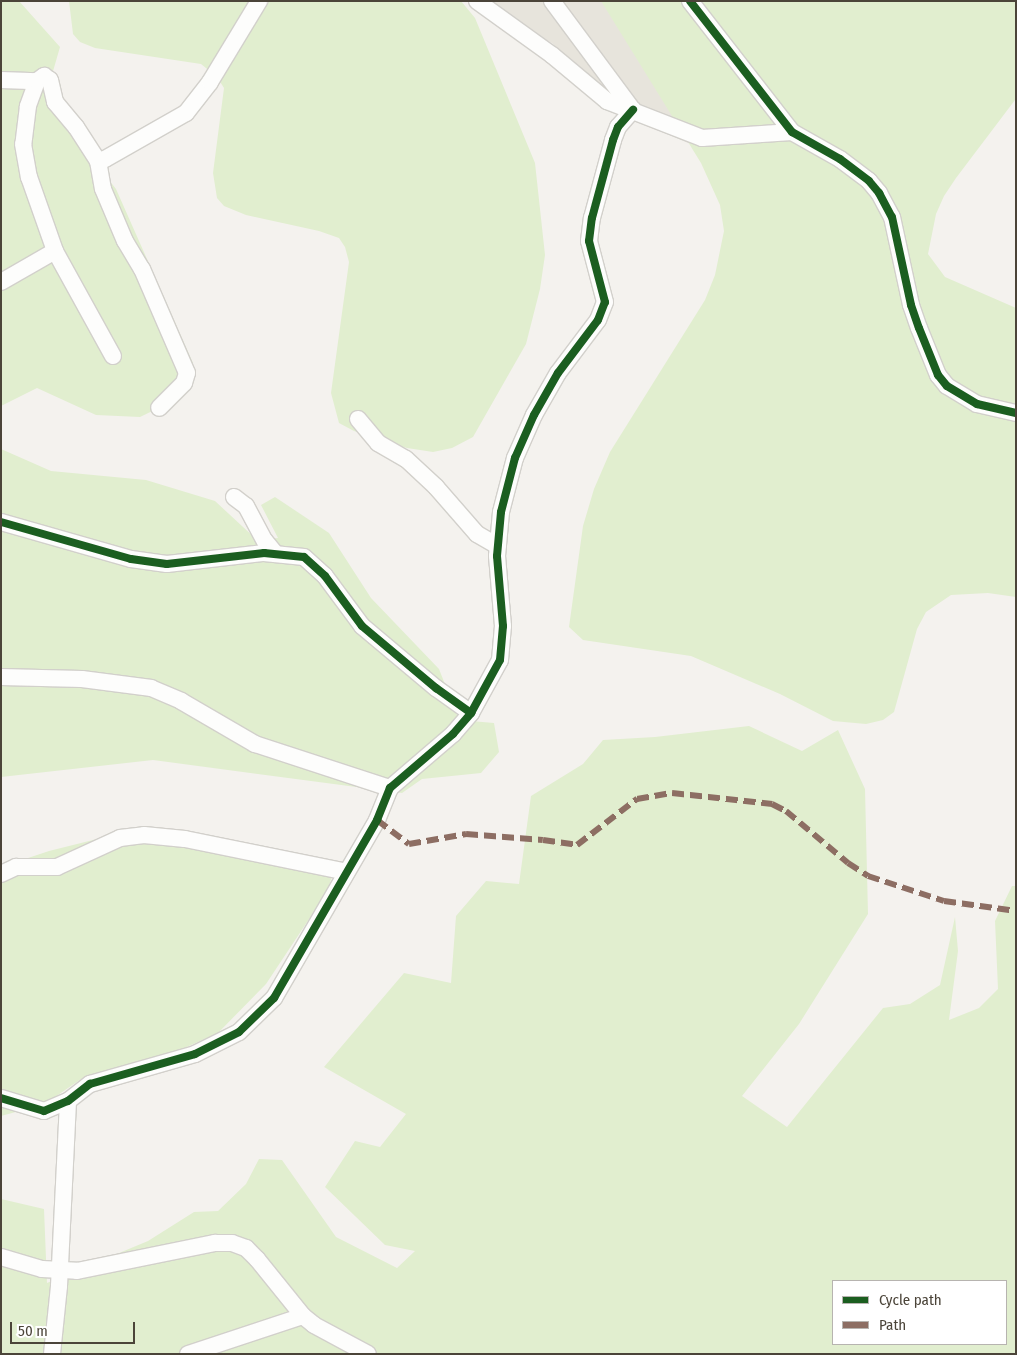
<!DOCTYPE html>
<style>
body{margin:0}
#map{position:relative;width:1017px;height:1355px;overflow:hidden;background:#f4f2ee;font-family:"Fira Sans Condensed",sans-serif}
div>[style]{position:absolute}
.residential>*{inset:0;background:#e7e4dc}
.green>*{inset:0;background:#e1eecf}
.roads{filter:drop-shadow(1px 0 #d2d0cb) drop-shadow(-1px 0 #d2d0cb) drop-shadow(0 1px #d2d0cb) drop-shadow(0 -1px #d2d0cb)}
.minor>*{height:16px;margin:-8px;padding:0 8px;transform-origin:8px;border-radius:8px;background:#fdfdfc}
.quiet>*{height:6px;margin-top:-3px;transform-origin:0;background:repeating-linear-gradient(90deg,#8d6e63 0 12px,transparent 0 18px)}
.cycleway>*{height:8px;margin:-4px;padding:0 4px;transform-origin:4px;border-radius:4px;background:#1b5e20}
span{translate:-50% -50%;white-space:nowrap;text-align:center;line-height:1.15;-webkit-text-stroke:4px #fff;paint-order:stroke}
.frame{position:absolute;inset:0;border:2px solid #4b4439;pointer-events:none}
.legend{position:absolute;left:832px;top:1280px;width:175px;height:65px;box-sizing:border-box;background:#fff;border:1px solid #b7b4b0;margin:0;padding:6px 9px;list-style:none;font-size:15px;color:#4b4439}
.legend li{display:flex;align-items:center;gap:10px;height:25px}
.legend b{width:25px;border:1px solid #b7b4b0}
.scale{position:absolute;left:10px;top:1322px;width:125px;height:22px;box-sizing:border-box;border:2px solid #4b4439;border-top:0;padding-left:6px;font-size:15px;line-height:18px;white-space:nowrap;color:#4b4439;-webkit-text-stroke:4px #fff;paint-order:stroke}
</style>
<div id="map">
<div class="residential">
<i style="clip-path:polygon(481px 1px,714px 1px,695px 146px,651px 127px,614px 100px,552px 43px,490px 10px)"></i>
</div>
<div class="green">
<i style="clip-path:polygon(1px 1px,19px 1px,60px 47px,45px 99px,116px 189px,193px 363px,173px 401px,140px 417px,96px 415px,37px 388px,1px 406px)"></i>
<i style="clip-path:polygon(69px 1px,461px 1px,475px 18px,535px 163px,545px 255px,540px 289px,526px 344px,473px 437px,452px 448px,433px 452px,407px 448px,354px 431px,339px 423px,331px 393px,349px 262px,345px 247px,339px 238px,319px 231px,246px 215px,224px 206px,217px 198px,213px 173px,224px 88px,217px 77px,201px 64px,95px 48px,80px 42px,73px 34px)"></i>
<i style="clip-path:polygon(601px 1px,1016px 1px,1015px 100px,956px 178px,944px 196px,936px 214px,928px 254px,945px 277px,1016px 308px,1016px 597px,988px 593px,951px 595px,926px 612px,917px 629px,894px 712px,883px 720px,866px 724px,833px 721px,780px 694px,691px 656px,583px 640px,569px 627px,583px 526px,594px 489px,610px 452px,705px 300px,715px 275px,724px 231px,720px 205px,701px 163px)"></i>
<i style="clip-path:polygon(1px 449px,51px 471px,146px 480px,215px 501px,257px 540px,278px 538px,261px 505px,275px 497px,329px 533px,371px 598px,439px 669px,459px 720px,494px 723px,499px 752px,481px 773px,422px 779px,402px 793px,153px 760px,1px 777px)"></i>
<i style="clip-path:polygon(evenodd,749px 726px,802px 751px,838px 730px,865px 789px,868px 914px,799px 1024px,742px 1096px,787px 1127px,883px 1008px,910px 1004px,940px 985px,955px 917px,958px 951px,949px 1020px,979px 1008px,998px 989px,995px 921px,1012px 886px,1016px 886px,1016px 1354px,1px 1354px,1px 1199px,44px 1209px,47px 1283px,148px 1241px,194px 1212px,218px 1211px,246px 1184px,259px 1159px,282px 1160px,336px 1237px,397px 1268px,415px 1251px,385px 1245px,325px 1187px,355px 1141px,380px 1147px,406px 1114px,324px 1067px,404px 973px,451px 983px,456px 916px,486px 881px,519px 884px,531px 796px,583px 764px,603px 740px,655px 737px,749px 726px,833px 1281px,1006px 1281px,1006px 1344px,833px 1344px,833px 1281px)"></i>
<i style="clip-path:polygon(141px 828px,335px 867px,327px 892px,266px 984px,218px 1033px,153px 1062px,81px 1079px,45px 1104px,1px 1116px,1px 867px,49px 851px)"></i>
</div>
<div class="roads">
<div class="minor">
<i style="left:477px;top:1px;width:92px;rotate:35.8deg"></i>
<i style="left:552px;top:55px;width:72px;rotate:39.9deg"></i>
<i style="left:607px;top:101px;width:102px;rotate:21.3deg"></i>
<i style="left:702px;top:138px;width:90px;rotate:-3.8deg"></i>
<i style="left:552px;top:1px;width:136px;rotate:53.4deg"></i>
<i style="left:690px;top:1px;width:166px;rotate:52.1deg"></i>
<i style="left:792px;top:132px;width:55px;rotate:29.4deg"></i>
<i style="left:840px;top:159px;width:36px;rotate:37deg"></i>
<i style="left:869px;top:181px;width:16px;rotate:50deg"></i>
<i style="left:879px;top:193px;width:27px;rotate:62deg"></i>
<i style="left:892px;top:217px;width:90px;rotate:77.8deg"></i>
<i style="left:911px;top:305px;width:24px;rotate:71deg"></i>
<i style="left:919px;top:328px;width:51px;rotate:68deg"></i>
<i style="left:938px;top:375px;width:14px;rotate:51deg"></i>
<i style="left:947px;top:386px;width:35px;rotate:31deg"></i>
<i style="left:977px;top:404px;width:40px;rotate:13deg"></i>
<i style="left:1px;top:80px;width:36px;rotate:2deg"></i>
<i style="left:37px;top:81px;width:27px;rotate:110deg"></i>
<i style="left:28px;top:106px;width:38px;rotate:97deg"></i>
<i style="left:23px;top:144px;width:34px;rotate:80deg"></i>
<i style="left:29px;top:177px;width:78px;rotate:70.6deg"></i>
<i style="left:55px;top:251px;width:62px;rotate:150.1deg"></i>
<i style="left:37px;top:81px;width:9px;rotate:-36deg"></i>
<i style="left:44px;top:76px;width:7px;rotate:34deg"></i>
<i style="left:50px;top:80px;width:23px;rotate:77deg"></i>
<i style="left:55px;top:102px;width:33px;rotate:50deg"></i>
<i style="left:76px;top:127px;width:40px;rotate:57.1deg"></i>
<i style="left:98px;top:161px;width:7px;rotate:-16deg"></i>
<i style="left:105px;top:159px;width:93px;rotate:-29.6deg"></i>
<i style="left:186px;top:113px;width:39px;rotate:-52deg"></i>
<i style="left:210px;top:82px;width:95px;rotate:-58.8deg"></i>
<i style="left:98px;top:161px;width:28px;rotate:80deg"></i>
<i style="left:103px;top:189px;width:56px;rotate:67.1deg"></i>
<i style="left:125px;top:241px;width:33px;rotate:59deg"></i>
<i style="left:142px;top:269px;width:113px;rotate:66.6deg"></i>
<i style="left:187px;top:373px;width:10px;rotate:107deg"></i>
<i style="left:184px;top:383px;width:35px;rotate:135deg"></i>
<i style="left:55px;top:251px;width:120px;rotate:61.1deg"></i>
<i style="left:358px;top:419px;width:31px;rotate:50deg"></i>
<i style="left:378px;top:443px;width:32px;rotate:30deg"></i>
<i style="left:406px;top:459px;width:41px;rotate:43deg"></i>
<i style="left:436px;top:487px;width:62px;rotate:48.9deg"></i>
<i style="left:477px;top:534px;width:24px;rotate:30deg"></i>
<i style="left:234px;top:497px;width:15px;rotate:37deg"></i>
<i style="left:246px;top:506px;width:40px;rotate:62deg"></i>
<i style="left:265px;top:541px;width:17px;rotate:50deg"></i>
<i style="left:1px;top:522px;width:135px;rotate:15.9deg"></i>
<i style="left:131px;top:559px;width:36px;rotate:8deg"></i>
<i style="left:167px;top:564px;width:98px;rotate:-6.5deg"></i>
<i style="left:264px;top:553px;width:40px;rotate:5.7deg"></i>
<i style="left:304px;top:557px;width:28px;rotate:42deg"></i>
<i style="left:325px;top:576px;width:62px;rotate:53.5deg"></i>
<i style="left:362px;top:626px;width:97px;rotate:40deg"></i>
<i style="left:436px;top:688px;width:43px;rotate:35.5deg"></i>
<i style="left:1px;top:677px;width:81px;rotate:1.4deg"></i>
<i style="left:82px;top:679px;width:70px;rotate:7.4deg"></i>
<i style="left:151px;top:688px;width:33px;rotate:23deg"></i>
<i style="left:181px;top:701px;width:86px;rotate:30.2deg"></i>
<i style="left:255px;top:744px;width:142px;rotate:18.1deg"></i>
<i style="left:1px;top:874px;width:17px;rotate:-25deg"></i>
<i style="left:16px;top:867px;width:41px"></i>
<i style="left:57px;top:867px;width:69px;rotate:-24.7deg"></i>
<i style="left:120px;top:838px;width:24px;rotate:-7deg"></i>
<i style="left:144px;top:835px;width:41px;rotate:5.6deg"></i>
<i style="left:185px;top:839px;width:165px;rotate:11.5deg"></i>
<i style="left:1px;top:1098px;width:45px;rotate:16.8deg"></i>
<i style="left:44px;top:1111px;width:26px;rotate:-23deg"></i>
<i style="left:68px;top:1101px;width:28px;rotate:-38deg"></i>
<i style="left:90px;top:1084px;width:109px;rotate:-15.9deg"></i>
<i style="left:195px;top:1054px;width:49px;rotate:-26.6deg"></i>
<i style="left:239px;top:1032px;width:49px;rotate:-44.2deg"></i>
<i style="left:274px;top:998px;width:206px;rotate:-59.9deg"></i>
<i style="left:377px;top:820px;width:35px;rotate:-68deg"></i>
<i style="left:390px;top:788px;width:83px;rotate:-40.6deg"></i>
<i style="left:453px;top:734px;width:28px;rotate:-49deg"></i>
<i style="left:471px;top:713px;width:60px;rotate:-61.3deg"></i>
<i style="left:500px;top:660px;width:34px;rotate:-85deg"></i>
<i style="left:503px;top:626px;width:70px;rotate:-94.9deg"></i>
<i style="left:497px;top:556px;width:44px;rotate:-84.8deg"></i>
<i style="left:501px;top:512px;width:56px;rotate:-75.5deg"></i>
<i style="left:515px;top:458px;width:47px;rotate:-66.2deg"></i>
<i style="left:534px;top:415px;width:48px;rotate:-60.3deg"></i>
<i style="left:558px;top:373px;width:66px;rotate:-53deg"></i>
<i style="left:598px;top:320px;width:19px;rotate:-69deg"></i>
<i style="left:605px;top:302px;width:63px;rotate:-104.7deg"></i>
<i style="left:589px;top:241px;width:23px;rotate:-83deg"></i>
<i style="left:592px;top:218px;width:81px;rotate:-74.9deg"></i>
<i style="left:613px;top:140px;width:14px;rotate:-69deg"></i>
<i style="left:618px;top:127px;width:23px;rotate:-49deg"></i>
<i style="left:1px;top:1257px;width:43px;rotate:16.3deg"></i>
<i style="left:42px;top:1269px;width:35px;rotate:3deg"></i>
<i style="left:77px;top:1271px;width:141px;rotate:-11.5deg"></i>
<i style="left:215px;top:1243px;width:17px"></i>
<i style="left:232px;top:1243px;width:15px;rotate:20deg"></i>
<i style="left:246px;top:1248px;width:16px;rotate:45deg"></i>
<i style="left:257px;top:1259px;width:73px;rotate:51.1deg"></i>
<i style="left:303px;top:1316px;width:14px;rotate:39deg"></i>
<i style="left:314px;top:1325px;width:61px;rotate:28.2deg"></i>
<i style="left:52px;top:1354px;width:68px;rotate:-84.1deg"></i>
<i style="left:59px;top:1286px;width:185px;rotate:-87.2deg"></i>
<i style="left:188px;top:1354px;width:121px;rotate:-18.3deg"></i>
</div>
</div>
<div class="quiet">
<i style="left:377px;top:820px;width:40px;rotate:37deg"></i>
<i style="left:409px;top:844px;width:58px;rotate:-10deg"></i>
<i style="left:466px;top:834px;width:77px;rotate:4.5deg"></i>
<i style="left:543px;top:840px;width:34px;rotate:8deg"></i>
<i style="left:577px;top:845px;width:76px;rotate:-37.5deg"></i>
<i style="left:637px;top:799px;width:36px;rotate:-10deg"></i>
<i style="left:672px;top:793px;width:101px;rotate:6.3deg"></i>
<i style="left:772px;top:804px;width:16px;rotate:27deg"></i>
<i style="left:786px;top:811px;width:81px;rotate:40deg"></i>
<i style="left:848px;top:863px;width:24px;rotate:33deg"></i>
<i style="left:868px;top:876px;width:80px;rotate:18.2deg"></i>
<i style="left:944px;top:901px;width:73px;rotate:7.9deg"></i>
</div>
<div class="cycleway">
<i style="left:690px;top:1px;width:166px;rotate:52.1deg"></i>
<i style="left:792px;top:132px;width:55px;rotate:29.4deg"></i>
<i style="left:840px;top:159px;width:36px;rotate:37deg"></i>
<i style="left:869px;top:181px;width:16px;rotate:50deg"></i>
<i style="left:879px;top:193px;width:27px;rotate:62deg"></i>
<i style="left:892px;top:217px;width:90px;rotate:77.8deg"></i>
<i style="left:911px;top:305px;width:24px;rotate:71deg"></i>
<i style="left:919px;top:328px;width:51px;rotate:68deg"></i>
<i style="left:938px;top:375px;width:14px;rotate:51deg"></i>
<i style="left:947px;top:386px;width:35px;rotate:31deg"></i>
<i style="left:977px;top:404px;width:40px;rotate:13deg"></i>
<i style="left:1px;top:522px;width:135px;rotate:15.9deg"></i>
<i style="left:131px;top:559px;width:36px;rotate:8deg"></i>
<i style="left:167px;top:564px;width:98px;rotate:-6.5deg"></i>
<i style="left:264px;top:553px;width:40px;rotate:5.7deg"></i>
<i style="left:304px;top:557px;width:28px;rotate:42deg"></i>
<i style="left:325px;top:576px;width:62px;rotate:53.5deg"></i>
<i style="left:362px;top:626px;width:97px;rotate:40deg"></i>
<i style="left:436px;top:688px;width:43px;rotate:35.5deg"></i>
<i style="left:1px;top:1098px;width:45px;rotate:16.8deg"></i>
<i style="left:44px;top:1111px;width:26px;rotate:-23deg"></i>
<i style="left:68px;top:1101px;width:28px;rotate:-38deg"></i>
<i style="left:90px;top:1084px;width:109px;rotate:-15.9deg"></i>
<i style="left:195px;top:1054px;width:49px;rotate:-26.6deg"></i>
<i style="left:239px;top:1032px;width:49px;rotate:-44.2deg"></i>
<i style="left:274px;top:998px;width:206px;rotate:-59.9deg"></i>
<i style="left:377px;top:820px;width:35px;rotate:-68deg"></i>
<i style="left:390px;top:788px;width:83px;rotate:-40.6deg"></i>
<i style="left:453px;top:734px;width:28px;rotate:-49deg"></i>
<i style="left:471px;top:713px;width:60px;rotate:-61.3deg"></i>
<i style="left:500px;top:660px;width:34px;rotate:-85deg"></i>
<i style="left:503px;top:626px;width:70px;rotate:-94.9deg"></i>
<i style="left:497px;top:556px;width:44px;rotate:-84.8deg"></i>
<i style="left:501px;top:512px;width:56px;rotate:-75.5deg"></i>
<i style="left:515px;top:458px;width:47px;rotate:-66.2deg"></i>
<i style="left:534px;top:415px;width:48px;rotate:-60.3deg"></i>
<i style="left:558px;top:373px;width:66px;rotate:-53deg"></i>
<i style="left:598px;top:320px;width:19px;rotate:-69deg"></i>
<i style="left:605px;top:302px;width:63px;rotate:-104.7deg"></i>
<i style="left:589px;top:241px;width:23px;rotate:-83deg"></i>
<i style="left:592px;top:218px;width:81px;rotate:-74.9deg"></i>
<i style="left:613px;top:140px;width:14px;rotate:-69deg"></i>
<i style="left:618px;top:127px;width:23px;rotate:-49deg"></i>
</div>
<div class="frame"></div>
<ul class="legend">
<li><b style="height:6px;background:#1b5e20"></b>Cycle path</li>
<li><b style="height:6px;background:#8d6e63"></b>Path</li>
</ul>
<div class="scale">50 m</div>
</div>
